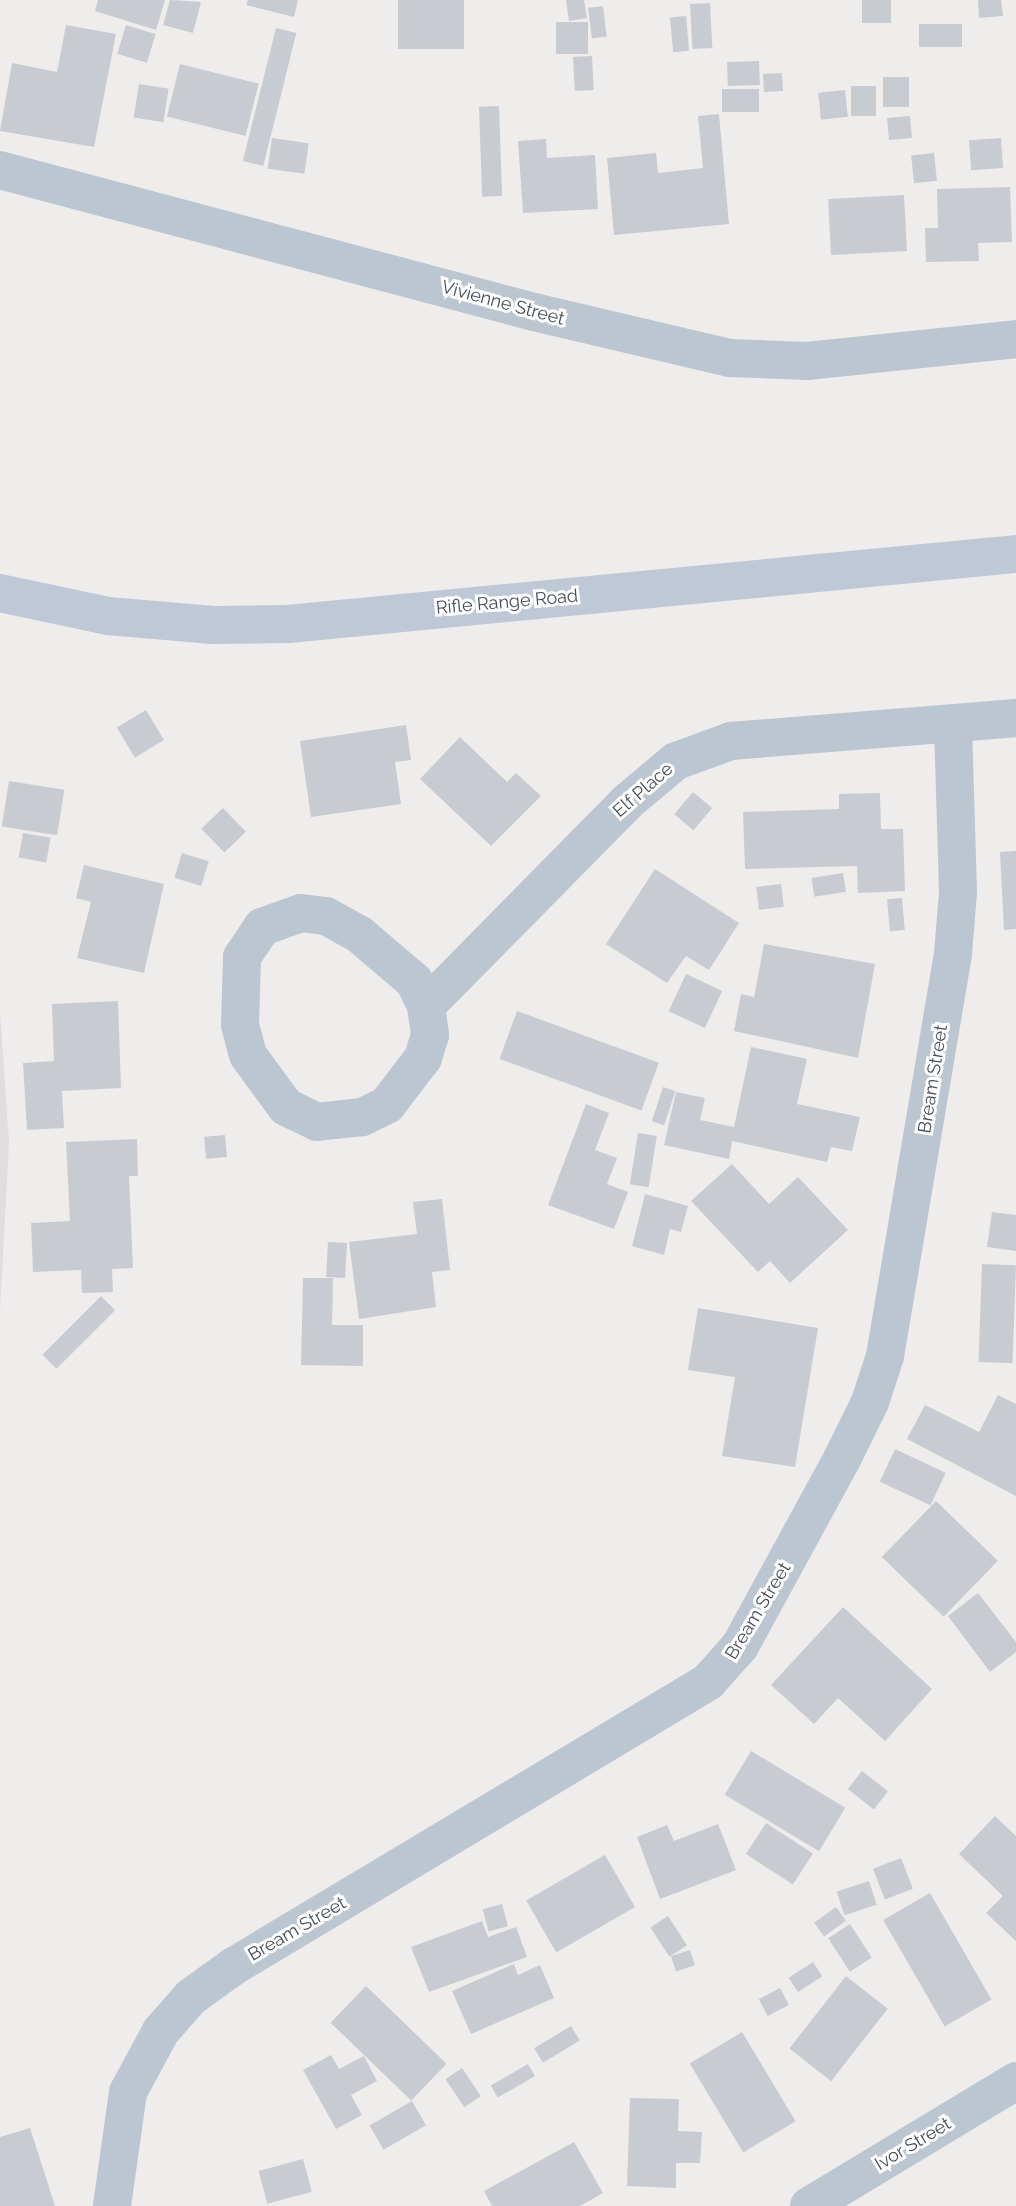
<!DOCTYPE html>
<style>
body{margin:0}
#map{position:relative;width:1016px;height:2206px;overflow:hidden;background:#efecec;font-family:Raleway,sans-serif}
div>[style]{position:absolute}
.education>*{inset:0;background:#e0ddde}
.building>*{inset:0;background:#c9cbd2;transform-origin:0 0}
.street>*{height:38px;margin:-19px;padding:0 19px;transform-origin:19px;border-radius:19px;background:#bcc6d0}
.secondary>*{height:38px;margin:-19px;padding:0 19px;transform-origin:19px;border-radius:19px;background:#bec8d7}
span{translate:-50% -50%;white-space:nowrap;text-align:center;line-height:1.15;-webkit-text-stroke:6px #fff;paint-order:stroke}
.street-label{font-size:18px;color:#444e5b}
</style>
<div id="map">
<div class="education">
<i style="clip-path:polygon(0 1011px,9px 1142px,0 1312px)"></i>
</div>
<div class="building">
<i style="clip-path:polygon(98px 0,165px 0,156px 30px,95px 11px)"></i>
<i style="clip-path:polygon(170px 0,201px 2px,193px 33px,163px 25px)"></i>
<i style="clip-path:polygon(248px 0,298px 0,294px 17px,246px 5px)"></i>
<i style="left:398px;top:0;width:66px;height:49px"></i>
<i style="clip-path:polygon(566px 0,584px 0,587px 18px,569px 21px)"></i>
<i style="left:862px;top:0;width:29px;height:23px"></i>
<i style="clip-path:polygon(978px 0,1001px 0,1003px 16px,979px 18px)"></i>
<i style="left:710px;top:3px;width:45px;height:20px;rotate:87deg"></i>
<i style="left:603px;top:6px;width:31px;height:15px;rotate:83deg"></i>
<i style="left:686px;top:16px;width:35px;height:16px;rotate:85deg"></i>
<i style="left:588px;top:22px;width:32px;height:32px;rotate:90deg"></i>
<i style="left:962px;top:24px;width:23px;height:43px;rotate:90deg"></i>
<i style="clip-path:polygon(66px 25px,116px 34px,94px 147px,0 131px,12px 63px,57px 72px)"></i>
<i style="left:126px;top:25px;width:31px;height:30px;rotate:17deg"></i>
<i style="left:276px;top:28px;width:21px;height:137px;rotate:14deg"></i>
<i style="left:592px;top:56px;width:34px;height:19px;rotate:87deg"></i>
<i style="left:759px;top:61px;width:24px;height:32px;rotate:88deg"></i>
<i style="left:180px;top:64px;width:81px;height:54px;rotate:14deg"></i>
<i style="left:782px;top:73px;width:18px;height:19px;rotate:87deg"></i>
<i style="left:883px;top:77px;width:26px;height:30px"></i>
<i style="left:139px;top:84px;width:30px;height:34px;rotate:9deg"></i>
<i style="left:851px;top:86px;width:25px;height:30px"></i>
<i style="left:722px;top:89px;width:37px;height:23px"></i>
<i style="left:845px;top:90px;width:27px;height:27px;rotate:84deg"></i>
<i style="left:499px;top:106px;width:90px;height:20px;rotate:88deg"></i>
<i style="clip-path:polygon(719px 114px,729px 224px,614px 235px,607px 158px,656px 153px,658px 173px,703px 168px,698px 116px)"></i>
<i style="left:910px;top:116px;width:22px;height:23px;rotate:85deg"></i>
<i style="left:272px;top:138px;width:37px;height:31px;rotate:8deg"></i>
<i style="left:1001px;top:138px;width:30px;height:32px;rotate:86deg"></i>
<i style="clip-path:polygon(546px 139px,547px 158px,595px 155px,598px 209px,523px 213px,518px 141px)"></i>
<i style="left:934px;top:153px;width:28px;height:23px;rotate:84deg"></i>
<i style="clip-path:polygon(1010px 187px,1012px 242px,978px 243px,979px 261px,926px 262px,925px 228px,938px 228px,937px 189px)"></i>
<i style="left:904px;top:195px;width:56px;height:76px;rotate:87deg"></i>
<i style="left:146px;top:710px;width:35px;height:34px;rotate:59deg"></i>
<i style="clip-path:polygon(406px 725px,411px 760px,395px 762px,401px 804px,311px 817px,300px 741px)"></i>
<i style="clip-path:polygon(460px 737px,507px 782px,516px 773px,541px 796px,491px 846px,420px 779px)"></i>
<i style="left:9px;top:781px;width:56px;height:46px;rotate:9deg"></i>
<i style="left:693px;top:792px;width:25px;height:29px;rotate:40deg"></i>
<i style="clip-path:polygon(880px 793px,881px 829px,903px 829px,905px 891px,858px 893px,857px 866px,745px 869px,743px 812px,839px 809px,839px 794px)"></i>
<i style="left:223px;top:808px;width:33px;height:30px;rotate:46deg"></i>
<i style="left:23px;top:833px;width:28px;height:25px;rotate:10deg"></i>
<i style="clip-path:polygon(1016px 851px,1016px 929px,1004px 930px,1000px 852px)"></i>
<i style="left:182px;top:853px;width:28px;height:26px;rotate:17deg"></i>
<i style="clip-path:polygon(84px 865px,164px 884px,144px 973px,77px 958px,91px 902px,76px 898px)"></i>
<i style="clip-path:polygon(655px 869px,739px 923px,709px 970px,686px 956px,667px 983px,606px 944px)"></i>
<i style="left:843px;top:873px;width:19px;height:32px;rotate:81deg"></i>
<i style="left:781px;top:884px;width:23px;height:25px;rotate:83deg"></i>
<i style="left:902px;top:898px;width:32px;height:15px;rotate:85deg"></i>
<i style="clip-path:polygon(764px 944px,875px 964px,858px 1058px,734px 1031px,741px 994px,754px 997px)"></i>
<i style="left:686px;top:974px;width:40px;height:41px;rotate:25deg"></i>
<i style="clip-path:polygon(118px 1001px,121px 1088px,62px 1091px,64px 1128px,27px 1130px,23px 1063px,54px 1061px,52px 1004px)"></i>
<i style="left:517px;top:1011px;width:151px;height:51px;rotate:20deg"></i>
<i style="clip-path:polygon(751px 1047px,807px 1059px,797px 1104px,860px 1117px,852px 1151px,831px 1147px,827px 1162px,732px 1141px,729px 1159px,664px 1145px,676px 1092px,705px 1098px,700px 1120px,734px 1127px)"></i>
<i style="left:663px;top:1087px;width:13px;height:36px;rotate:18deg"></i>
<i style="clip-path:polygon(586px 1104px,609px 1113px,595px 1150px,617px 1158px,607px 1184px,628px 1192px,614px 1229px,548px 1205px)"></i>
<i style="left:638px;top:1133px;width:19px;height:52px;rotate:9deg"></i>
<i style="left:225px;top:1135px;width:22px;height:21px;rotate:85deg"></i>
<i style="clip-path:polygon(137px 1139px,138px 1176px,129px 1176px,133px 1268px,112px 1269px,113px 1292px,82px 1293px,81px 1270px,33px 1272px,31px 1223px,70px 1221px,66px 1142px)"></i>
<i style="clip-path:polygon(732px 1164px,769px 1204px,798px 1177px,848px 1230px,790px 1283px,770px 1261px,758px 1272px,691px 1201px)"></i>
<i style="clip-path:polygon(645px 1194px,688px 1206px,681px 1232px,670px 1229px,664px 1255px,632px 1246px)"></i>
<i style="clip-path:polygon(442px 1199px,450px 1270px,432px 1272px,436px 1307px,359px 1319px,349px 1242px,417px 1234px,413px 1202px)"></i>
<i style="clip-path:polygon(992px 1212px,1016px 1215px,1016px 1251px,987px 1247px)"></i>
<i style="left:328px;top:1242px;width:19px;height:35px;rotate:3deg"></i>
<i style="left:982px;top:1264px;width:34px;height:98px;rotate:2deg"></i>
<i style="clip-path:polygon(303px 1278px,333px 1278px,332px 1325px,363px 1325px,363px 1366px,301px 1365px)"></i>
<i style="left:101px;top:1296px;width:20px;height:83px;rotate:45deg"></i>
<i style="clip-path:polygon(698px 1308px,818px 1328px,795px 1467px,722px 1456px,735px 1377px,688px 1370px)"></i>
<i style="clip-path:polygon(998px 1395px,1016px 1404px,1016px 1496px,907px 1439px,925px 1405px,979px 1432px)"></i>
<i style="left:895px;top:1449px;width:56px;height:36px;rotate:25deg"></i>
<i style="left:936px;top:1501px;width:86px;height:78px;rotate:44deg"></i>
<i style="clip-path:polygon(978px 1593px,1016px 1642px,1016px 1652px,990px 1672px,948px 1616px)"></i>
<i style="clip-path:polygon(843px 1607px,932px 1689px,885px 1741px,838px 1698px,814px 1724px,771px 1685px)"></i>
<i style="left:751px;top:1751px;width:110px;height:51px;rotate:31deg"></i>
<i style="left:862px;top:1771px;width:33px;height:23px;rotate:38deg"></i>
<i style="clip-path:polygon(995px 1816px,1016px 1836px,1016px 1941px,986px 1913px,1003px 1896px,959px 1854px)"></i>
<i style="left:766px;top:1823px;width:56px;height:37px;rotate:33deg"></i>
<i style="clip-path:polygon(718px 1824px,736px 1870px,660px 1899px,637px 1837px,667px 1825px,674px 1841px)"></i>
<i style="left:605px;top:1855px;width:60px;height:91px;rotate:60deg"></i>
<i style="left:901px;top:1858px;width:33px;height:30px;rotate:69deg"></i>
<i style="left:869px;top:1881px;width:25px;height:34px;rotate:72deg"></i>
<i style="left:930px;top:1893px;width:123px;height:54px;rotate:60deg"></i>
<i style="left:502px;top:1904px;width:23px;height:20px;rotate:75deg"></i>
<i style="left:836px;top:1907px;width:17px;height:27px;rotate:54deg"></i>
<i style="left:668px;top:1916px;width:35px;height:21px;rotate:57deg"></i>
<i style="clip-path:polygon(482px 1921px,488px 1937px,516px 1927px,527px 1957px,429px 1992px,411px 1947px)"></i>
<i style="left:850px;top:1924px;width:40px;height:26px;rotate:57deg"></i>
<i style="left:690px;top:1950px;width:16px;height:20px;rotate:72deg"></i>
<i style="left:813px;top:1962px;width:17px;height:29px;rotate:57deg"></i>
<i style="clip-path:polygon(514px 1964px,518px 1975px,540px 1965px,554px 1998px,471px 2034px,452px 1991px)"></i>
<i style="left:846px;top:1976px;width:53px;height:92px;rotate:38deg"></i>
<i style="left:366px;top:1986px;width:112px;height:51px;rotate:44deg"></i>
<i style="left:780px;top:1988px;width:19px;height:24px;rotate:62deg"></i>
<i style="left:571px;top:2026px;width:17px;height:43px;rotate:59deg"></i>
<i style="left:742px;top:2032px;width:104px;height:61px;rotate:59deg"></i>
<i style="clip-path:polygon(331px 2055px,339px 2069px,364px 2056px,377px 2081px,351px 2095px,362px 2115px,336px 2129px,303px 2070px)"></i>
<i style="left:528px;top:2064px;width:14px;height:43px;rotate:60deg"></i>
<i style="left:462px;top:2068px;width:34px;height:20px;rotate:56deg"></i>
<i style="clip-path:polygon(630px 2098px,679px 2099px,678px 2131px,702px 2132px,700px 2163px,676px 2163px,676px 2188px,627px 2186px)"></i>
<i style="left:412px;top:2101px;width:28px;height:49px;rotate:60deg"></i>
<i style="clip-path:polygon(30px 2128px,55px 2206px,0 2206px,0 2137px)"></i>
<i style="clip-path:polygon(574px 2142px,603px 2193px,580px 2206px,492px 2206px,484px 2191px)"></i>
<i style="left:303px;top:2159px;width:34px;height:46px;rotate:75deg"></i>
</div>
<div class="street">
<i style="left:0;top:170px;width:553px;rotate:14.89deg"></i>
<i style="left:534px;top:312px;width:201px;rotate:13.2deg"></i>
<i style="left:730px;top:358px;width:77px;rotate:2.2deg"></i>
<i style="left:807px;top:361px;width:210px;rotate:-6deg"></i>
<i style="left:301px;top:913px;width:25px;rotate:7deg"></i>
<i style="left:326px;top:916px;width:39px;rotate:29deg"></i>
<i style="left:360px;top:935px;width:71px;rotate:40.4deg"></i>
<i style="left:414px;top:981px;width:28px;rotate:64deg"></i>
<i style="left:426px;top:1006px;width:29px;rotate:82deg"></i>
<i style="left:430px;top:1035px;width:24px;rotate:107deg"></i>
<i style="left:423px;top:1058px;width:59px;rotate:127.5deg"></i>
<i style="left:387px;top:1105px;width:28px;rotate:154deg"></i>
<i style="left:362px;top:1117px;width:45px;rotate:173.7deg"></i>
<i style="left:317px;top:1122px;width:34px;rotate:-154deg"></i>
<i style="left:286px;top:1107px;width:64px;rotate:-126.2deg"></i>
<i style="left:248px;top:1055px;width:31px;rotate:-105deg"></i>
<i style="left:240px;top:1025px;width:68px;rotate:-88.3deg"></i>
<i style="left:242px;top:957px;width:36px;rotate:-56deg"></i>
<i style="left:262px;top:927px;width:41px;rotate:-19.7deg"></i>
<i style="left:426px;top:1006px;width:286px;rotate:-45.4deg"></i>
<i style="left:627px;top:802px;width:64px;rotate:-39.9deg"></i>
<i style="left:676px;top:761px;width:59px;rotate:-20deg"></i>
<i style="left:731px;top:741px;width:286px;rotate:-4.6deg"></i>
<i style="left:112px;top:2206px;width:115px;rotate:-82deg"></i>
<i style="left:128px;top:2092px;width:69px;rotate:-61.6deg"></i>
<i style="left:161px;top:2031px;width:45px;rotate:-48.6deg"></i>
<i style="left:191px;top:1997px;width:53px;rotate:-35.8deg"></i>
<i style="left:234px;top:1966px;width:553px;rotate:-30.93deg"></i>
<i style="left:708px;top:1682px;width:48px;rotate:-48.4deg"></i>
<i style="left:740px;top:1646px;width:213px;rotate:-61.4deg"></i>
<i style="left:842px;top:1459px;width:64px;rotate:-63.8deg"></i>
<i style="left:870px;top:1402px;width:48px;rotate:-71.9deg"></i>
<i style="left:885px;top:1356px;width:408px;rotate:-80.4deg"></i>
<i style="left:953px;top:954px;width:62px;rotate:-85.4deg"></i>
<i style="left:958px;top:892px;width:168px;rotate:-91.7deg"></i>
<i style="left:809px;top:2206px;width:242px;rotate:-31.1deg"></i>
</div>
<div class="secondary">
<i style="left:0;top:593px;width:110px;rotate:12deg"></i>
<i style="left:108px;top:616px;width:105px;rotate:4.9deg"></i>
<i style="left:213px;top:625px;width:75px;rotate:-0.8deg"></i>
<i style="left:288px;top:624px;width:731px;rotate:-5.49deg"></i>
</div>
<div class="street-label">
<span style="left:503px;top:303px;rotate:15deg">Vivienne Street</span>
<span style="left:507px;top:602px;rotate:-5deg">Rifle Range Road</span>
<span style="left:643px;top:790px;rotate:-41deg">Elf Place</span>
<span style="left:933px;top:1079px;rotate:-81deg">Bream Street</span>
<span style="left:758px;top:1611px;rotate:-59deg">Bream Street</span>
<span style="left:297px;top:1929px;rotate:-30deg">Bream Street</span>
<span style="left:913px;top:2144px;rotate:-31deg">Ivor Street</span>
</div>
</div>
